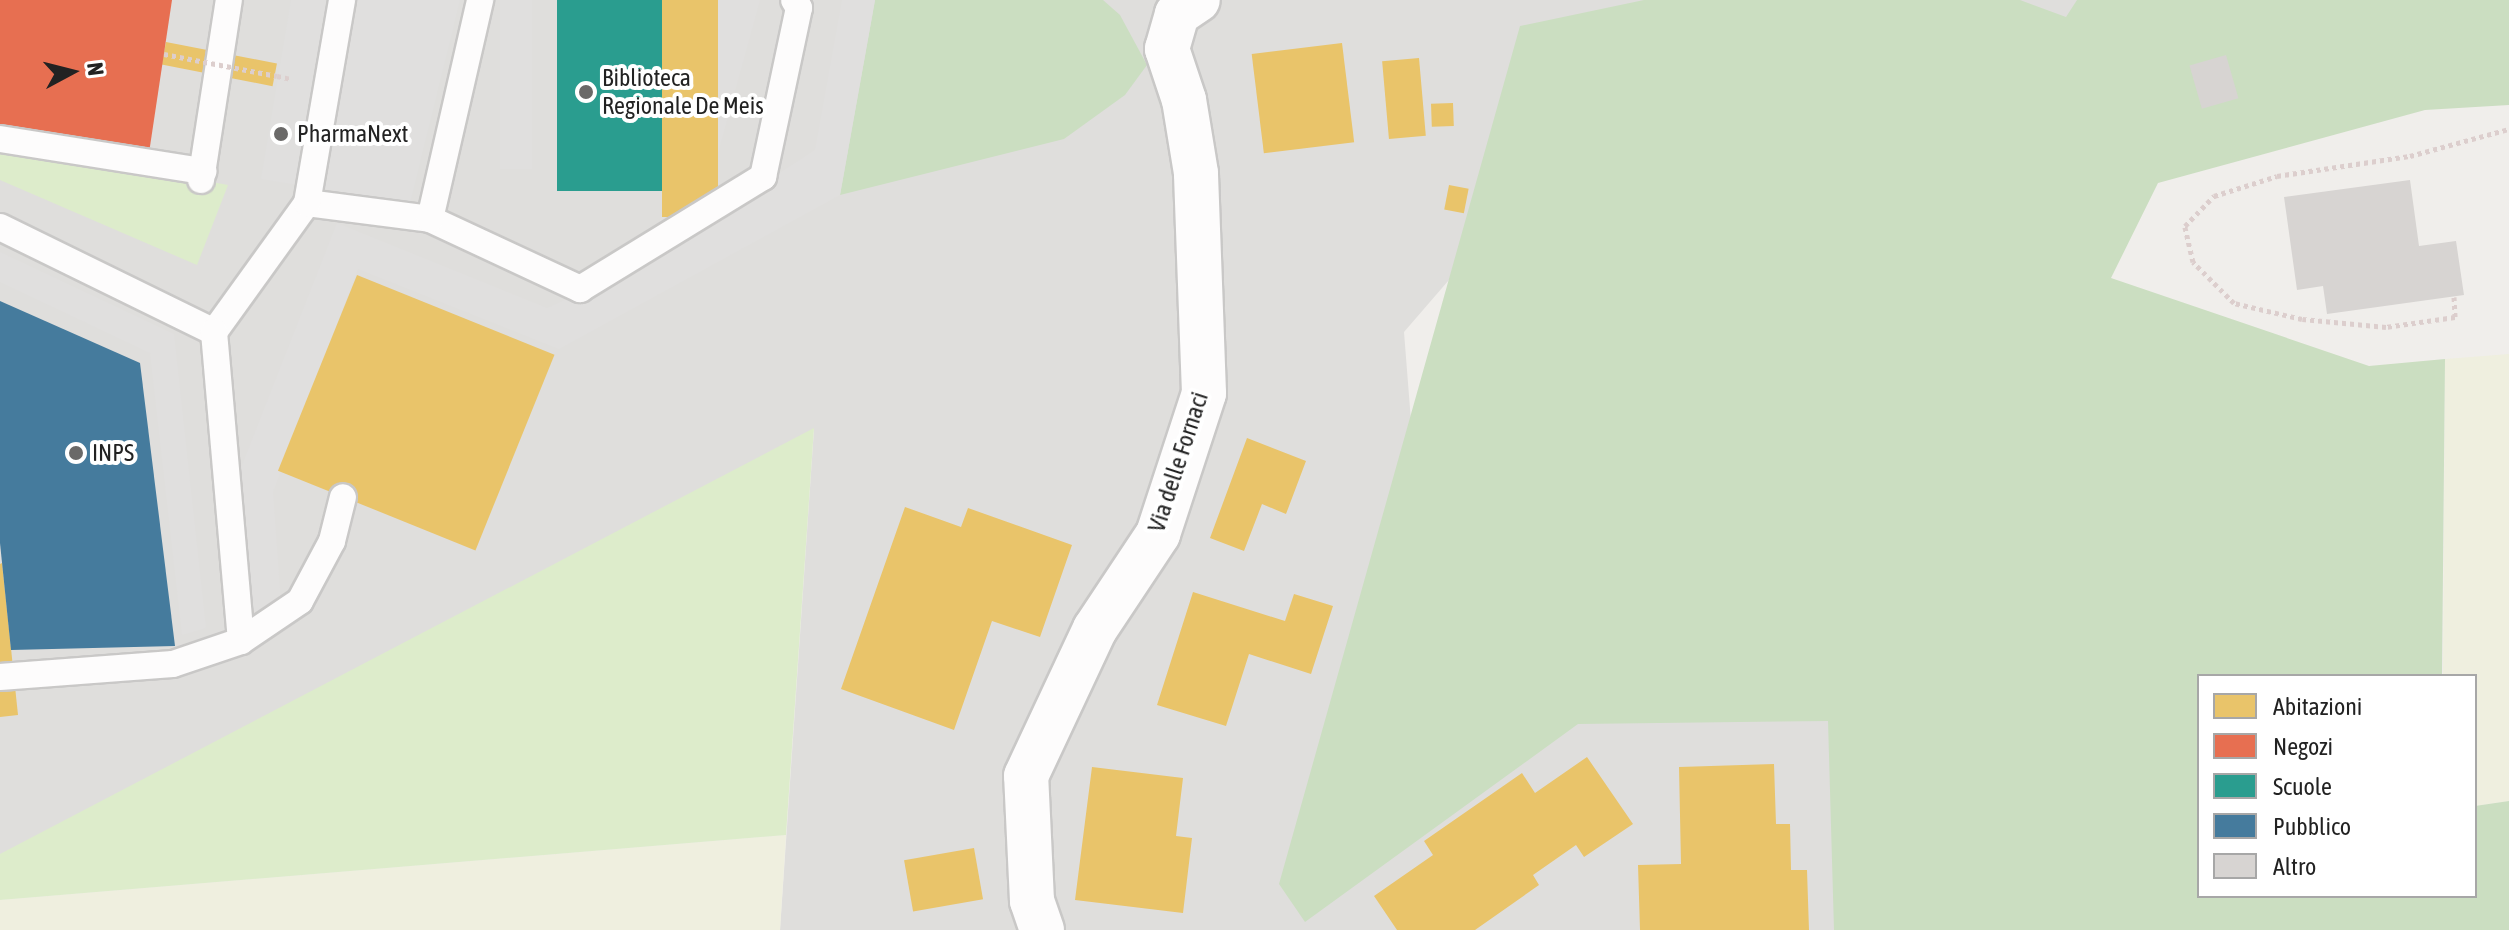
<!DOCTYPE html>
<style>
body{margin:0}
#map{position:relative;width:2509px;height:930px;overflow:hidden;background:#f0eeeb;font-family:"Asap Condensed",sans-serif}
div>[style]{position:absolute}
.residential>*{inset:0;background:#dfdedc}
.farmland>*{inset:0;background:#efefdf}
.grass>*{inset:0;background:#ddeccb}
.forest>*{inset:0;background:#cbdec1}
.parking>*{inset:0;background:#e0dfde;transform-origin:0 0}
.homes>*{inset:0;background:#e9c46a;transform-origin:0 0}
.shops>*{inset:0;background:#e76f51}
.schools>*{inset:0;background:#2a9d8f;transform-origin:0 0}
.public>*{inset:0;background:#457b9d}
.building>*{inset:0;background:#d7d4d2;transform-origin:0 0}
.path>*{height:5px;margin-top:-2.5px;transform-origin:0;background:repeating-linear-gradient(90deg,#dccecd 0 4px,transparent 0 8px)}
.roads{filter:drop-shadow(2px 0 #c9c8c7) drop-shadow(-2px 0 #c9c8c7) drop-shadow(0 2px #c9c8c7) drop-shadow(0 -2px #c9c8c7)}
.service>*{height:26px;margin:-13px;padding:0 13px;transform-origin:13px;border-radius:13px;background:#fdfcfc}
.minor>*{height:44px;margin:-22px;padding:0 22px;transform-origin:22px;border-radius:22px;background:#fdfcfc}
.path-bridge>*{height:5px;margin-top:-2.5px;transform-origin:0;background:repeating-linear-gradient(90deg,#dccecd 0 4px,transparent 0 8px)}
.dots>*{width:22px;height:22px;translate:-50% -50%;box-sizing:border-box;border:4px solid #fff;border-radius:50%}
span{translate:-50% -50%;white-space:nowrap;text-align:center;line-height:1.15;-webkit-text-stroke:8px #fff;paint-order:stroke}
.poi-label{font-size:24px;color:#222}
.left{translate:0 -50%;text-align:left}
.street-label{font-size:24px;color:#222}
.legend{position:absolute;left:2197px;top:674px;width:280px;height:224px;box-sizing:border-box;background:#fff;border:2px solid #a7a7a7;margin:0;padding:10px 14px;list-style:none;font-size:24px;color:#222}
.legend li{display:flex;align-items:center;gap:16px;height:40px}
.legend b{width:40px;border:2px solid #a7a7a7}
.north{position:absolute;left:32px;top:32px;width:80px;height:80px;-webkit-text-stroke:6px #fff;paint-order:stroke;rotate:83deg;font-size:22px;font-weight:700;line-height:32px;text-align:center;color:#222}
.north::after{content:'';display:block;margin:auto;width:28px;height:36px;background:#222;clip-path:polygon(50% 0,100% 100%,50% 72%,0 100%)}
</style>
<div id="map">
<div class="residential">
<i style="clip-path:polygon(0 0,2100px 0,2002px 71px,1626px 75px,1404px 332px,1429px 650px,1903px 624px,2203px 930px,780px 930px,814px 429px,0 857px)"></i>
</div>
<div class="farmland">
<i style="clip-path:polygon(2509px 354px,2509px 801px,2475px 806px,2475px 676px,2443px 676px,2445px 359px)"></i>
<i style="clip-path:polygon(786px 835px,780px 930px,0 930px,0 900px)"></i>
</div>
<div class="grass">
<i style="clip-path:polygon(0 144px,146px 170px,228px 185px,197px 265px,0 180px)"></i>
<i style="clip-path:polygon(814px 428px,786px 835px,0 900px,0 854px)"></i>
</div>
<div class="forest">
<i style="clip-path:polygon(875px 0,1103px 0,1120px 15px,1147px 65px,1125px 95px,1064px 139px,840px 195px)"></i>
<i style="clip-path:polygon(1644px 0,2020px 0,2066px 17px,2077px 0,2509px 0,2509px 105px,2425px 110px,2158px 183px,2111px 278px,2369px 366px,2445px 359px,2442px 676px,2199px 676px,2199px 896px,2475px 896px,2475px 806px,2509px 801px,2509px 930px,1834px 930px,1828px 721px,1578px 724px,1305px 922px,1279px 884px,1520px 26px)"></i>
</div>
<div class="parking">
<i style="clip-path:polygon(291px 0,460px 0,410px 203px,261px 179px)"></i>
<i style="left:500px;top:0;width:32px;height:169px"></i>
<i style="clip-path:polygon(718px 0,760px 0,698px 226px,815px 150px,842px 0,875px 0,840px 195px,559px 349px,358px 269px,273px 492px,281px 603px,249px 614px,239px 473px,337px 223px,547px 308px,633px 270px,696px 227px,659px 224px)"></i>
<i style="clip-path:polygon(0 252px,174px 334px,206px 628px,182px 635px,150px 353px,0 282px)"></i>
</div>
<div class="homes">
<i style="left:662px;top:0;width:56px;height:217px"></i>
<i style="left:166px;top:42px;width:113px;height:23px;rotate:11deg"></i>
<i style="left:1342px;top:43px;width:100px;height:91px;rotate:83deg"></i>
<i style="left:1419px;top:58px;width:78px;height:37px;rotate:85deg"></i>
<i style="left:1453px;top:103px;width:23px;height:22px;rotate:88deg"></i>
<i style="left:1449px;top:185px;width:20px;height:25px;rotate:11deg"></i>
<i style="left:357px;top:275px;width:213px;height:211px;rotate:22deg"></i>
<i style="clip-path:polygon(1247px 438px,1306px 461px,1286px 514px,1262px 504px,1244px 551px,1210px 538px)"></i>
<i style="clip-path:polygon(905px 507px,961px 527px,968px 508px,1072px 545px,1040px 637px,992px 621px,954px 730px,841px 689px)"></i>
<i style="clip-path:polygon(2px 563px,18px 715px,0 717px,0 564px)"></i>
<i style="clip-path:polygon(1193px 592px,1285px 621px,1294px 594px,1333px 606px,1311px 674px,1249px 654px,1226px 726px,1157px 705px)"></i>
<i style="clip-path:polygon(1587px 757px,1633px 824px,1584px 857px,1576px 845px,1533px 875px,1539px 885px,1475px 930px,1397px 930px,1374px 896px,1433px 855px,1424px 841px,1522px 773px,1535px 793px)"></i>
<i style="clip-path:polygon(1774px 764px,1776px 824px,1790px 824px,1791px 870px,1807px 870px,1809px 930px,1640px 930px,1638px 865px,1681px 864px,1679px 767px)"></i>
<i style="clip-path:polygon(1092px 767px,1183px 778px,1176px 836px,1192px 838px,1183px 913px,1075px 900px)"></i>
<i style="left:974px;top:848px;width:52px;height:71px;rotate:80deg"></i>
</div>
<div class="shops">
<i style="clip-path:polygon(0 0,172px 0,149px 153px,0 128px)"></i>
</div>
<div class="schools">
<i style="left:557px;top:0;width:105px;height:191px"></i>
</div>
<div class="public">
<i style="clip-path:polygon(0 301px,140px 363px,175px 646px,11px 650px,0 543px)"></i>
</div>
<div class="building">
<i style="left:2226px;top:55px;width:45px;height:38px;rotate:74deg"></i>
<i style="clip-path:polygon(2410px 180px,2419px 246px,2456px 241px,2464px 295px,2327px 314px,2323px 286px,2297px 290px,2284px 197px)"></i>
</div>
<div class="path">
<i style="left:277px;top:76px;width:14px;rotate:12deg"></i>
<i style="left:2454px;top:297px;width:20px;rotate:87deg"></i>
<i style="left:2455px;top:317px;width:70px;rotate:171.8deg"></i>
<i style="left:2386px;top:327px;width:84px;rotate:-174.6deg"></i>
<i style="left:2302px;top:319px;width:70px;rotate:-166.8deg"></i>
<i style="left:2234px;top:303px;width:58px;rotate:-135deg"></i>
<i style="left:2193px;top:262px;width:37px;rotate:-103deg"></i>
<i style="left:2185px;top:226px;width:42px;rotate:-46deg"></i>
<i style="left:2214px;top:196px;width:66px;rotate:-17.6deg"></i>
<i style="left:2277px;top:176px;width:134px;rotate:-8.6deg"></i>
<i style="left:2410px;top:156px;width:103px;rotate:-15.3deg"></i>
</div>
<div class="roads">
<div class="service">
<i style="left:0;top:139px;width:206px;rotate:9deg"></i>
<i style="left:201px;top:180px;width:182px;rotate:-81.2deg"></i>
<i style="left:307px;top:203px;width:124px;rotate:7.4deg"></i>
<i style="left:430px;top:219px;width:166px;rotate:25deg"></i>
<i style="left:580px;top:289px;width:215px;rotate:-31.5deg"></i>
<i style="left:763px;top:177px;width:173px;rotate:-78deg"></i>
<i style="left:799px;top:8px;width:9px;rotate:-122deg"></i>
<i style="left:430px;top:219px;width:225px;rotate:-77.1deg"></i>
<i style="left:0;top:227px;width:238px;rotate:26.1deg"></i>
<i style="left:214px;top:332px;width:159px;rotate:-54.2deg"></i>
<i style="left:307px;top:203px;width:206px;rotate:-80.2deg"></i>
<i style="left:214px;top:332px;width:310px;rotate:85deg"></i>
<i style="left:0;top:677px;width:173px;rotate:-4.3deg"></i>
<i style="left:173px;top:664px;width:72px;rotate:-18.7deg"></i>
<i style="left:241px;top:641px;width:71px;rotate:-34.1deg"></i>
<i style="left:300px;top:601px;width:68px;rotate:-61.9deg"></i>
<i style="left:332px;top:541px;width:45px;rotate:-76deg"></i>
</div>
<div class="minor">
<i style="left:1042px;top:930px;width:31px;rotate:-109deg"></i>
<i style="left:1032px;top:901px;width:125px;rotate:-92.7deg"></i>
<i style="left:1026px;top:776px;width:162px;rotate:-64.9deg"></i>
<i style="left:1095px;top:629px;width:114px;rotate:-56.4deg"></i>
<i style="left:1158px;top:534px;width:148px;rotate:-71.9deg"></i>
<i style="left:1204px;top:393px;width:220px;rotate:-92.1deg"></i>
<i style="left:1196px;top:173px;width:74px;rotate:-99.3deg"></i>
<i style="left:1184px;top:100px;width:54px;rotate:-108.4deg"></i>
<i style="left:1167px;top:49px;width:36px;rotate:-74deg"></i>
<i style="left:1177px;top:14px;width:25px;rotate:-34deg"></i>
</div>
</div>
<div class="path-bridge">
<i style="left:164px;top:54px;width:115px;rotate:11deg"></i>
</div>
<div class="dots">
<i style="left:586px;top:92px;background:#6a6968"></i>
<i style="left:281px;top:134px;background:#6a6968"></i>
<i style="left:76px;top:453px;background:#6a6968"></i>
</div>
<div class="poi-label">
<span class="left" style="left:602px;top:92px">Biblioteca<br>Regionale De Meis</span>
<span class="left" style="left:297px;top:134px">PharmaNext</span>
<span class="left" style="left:92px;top:453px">INPS</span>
</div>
<div class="street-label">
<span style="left:1178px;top:462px;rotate:-72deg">Via delle Fornaci</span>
</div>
<ul class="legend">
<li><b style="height:22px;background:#e9c46a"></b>Abitazioni</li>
<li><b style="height:22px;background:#e76f51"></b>Negozi</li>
<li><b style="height:22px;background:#2a9d8f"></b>Scuole</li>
<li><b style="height:22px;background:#457b9d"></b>Pubblico</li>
<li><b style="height:22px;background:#d7d4d2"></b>Altro</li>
</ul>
<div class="north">N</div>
</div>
